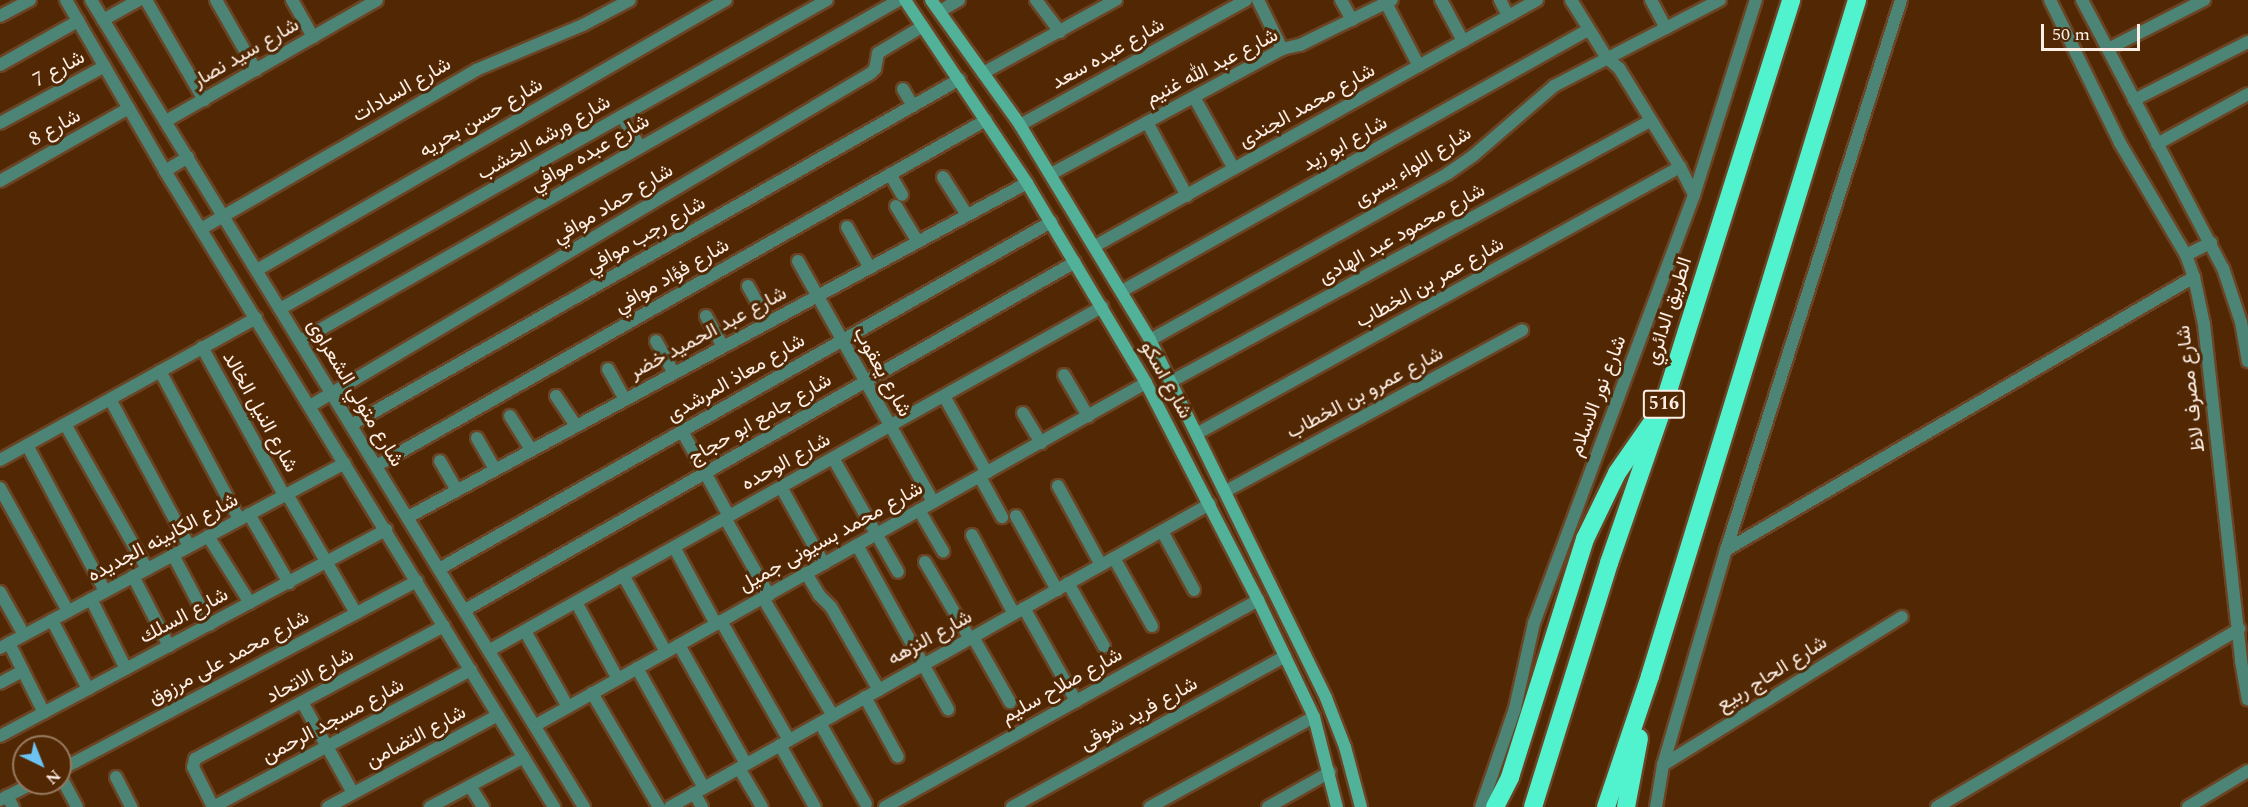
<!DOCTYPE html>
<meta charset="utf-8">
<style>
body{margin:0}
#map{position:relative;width:2248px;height:807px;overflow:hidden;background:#522804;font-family:Spectral,Vazirmatn,serif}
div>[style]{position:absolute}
.roads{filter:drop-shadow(2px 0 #6a4424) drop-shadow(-2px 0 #6a4424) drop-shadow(0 2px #6a4424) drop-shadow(0 -2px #6a4424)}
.minor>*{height:12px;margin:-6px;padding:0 6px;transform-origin:6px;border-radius:6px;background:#4c8475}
.tertiary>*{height:12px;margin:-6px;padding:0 6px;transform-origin:6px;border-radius:6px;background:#4c8475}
.secondary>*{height:12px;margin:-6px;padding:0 6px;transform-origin:6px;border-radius:6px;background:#52b199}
.motorway>*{height:18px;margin:-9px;padding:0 9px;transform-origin:9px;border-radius:9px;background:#51f2ce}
span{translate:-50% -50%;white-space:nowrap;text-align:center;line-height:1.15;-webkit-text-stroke:6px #522804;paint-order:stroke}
.shield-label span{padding:2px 4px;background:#522804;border:2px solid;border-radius:4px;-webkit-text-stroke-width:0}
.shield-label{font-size:18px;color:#fdefe6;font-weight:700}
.street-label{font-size:20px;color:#fdefe6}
.north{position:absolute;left:12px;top:735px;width:60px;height:60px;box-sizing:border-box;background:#522804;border:2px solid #96785e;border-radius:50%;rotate:137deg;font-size:16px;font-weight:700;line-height:24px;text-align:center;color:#fdefe6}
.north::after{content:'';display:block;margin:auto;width:21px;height:27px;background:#6cc3f2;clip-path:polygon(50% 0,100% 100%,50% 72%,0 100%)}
.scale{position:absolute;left:2041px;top:24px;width:99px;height:27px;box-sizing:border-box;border:3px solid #fdefe6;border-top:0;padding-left:8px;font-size:18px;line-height:21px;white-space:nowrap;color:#fdefe6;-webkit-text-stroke:4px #522804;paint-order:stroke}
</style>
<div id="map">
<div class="roads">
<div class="minor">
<i style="left:66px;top:0;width:198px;rotate:59.9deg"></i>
<i style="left:165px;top:171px;width:746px;rotate:58.55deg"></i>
<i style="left:91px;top:0;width:946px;rotate:58.58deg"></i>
<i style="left:146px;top:0;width:116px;rotate:59.9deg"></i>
<i style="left:216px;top:0;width:81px;rotate:60.3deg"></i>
<i style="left:292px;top:0;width:43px;rotate:60.4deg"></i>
<i style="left:1036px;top:0;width:40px;rotate:53deg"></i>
<i style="left:1258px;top:0;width:55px;rotate:63.9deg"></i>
<i style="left:1341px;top:0;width:23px;rotate:61deg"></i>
<i style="left:1441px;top:0;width:47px;rotate:61.8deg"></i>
<i style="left:1500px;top:0;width:18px;rotate:63deg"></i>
<i style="left:1571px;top:0;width:68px;rotate:58.2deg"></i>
<i style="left:1607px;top:58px;width:16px;rotate:40deg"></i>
<i style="left:1619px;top:68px;width:116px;rotate:58.4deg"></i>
<i style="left:1680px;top:167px;width:31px;rotate:63deg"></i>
<i style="left:1651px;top:0;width:32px;rotate:62deg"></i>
<i style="left:2050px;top:0;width:159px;rotate:63.9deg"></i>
<i style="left:2120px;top:143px;width:130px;rotate:59.5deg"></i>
<i style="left:2186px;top:255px;width:23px;rotate:70deg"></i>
<i style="left:2194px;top:277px;width:48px;rotate:78deg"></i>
<i style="left:2204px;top:324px;width:339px;rotate:83.7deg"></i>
<i style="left:2241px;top:661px;width:39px;rotate:80deg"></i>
<i style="left:2082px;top:0;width:303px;rotate:62.3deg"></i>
<i style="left:2223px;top:268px;width:57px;rotate:71.6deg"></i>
<i style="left:2241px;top:322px;width:40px;rotate:80deg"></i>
<i style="left:1386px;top:3px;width:71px;rotate:62.4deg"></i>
<i style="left:940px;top:11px;width:22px;rotate:-30deg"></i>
<i style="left:0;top:16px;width:34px;rotate:-28deg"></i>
<i style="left:103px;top:20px;width:41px;rotate:-29.1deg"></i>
<i style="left:2108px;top:49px;width:108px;rotate:-27deg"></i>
<i style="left:0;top:65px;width:90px;rotate:-29.4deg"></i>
<i style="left:983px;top:73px;width:152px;rotate:-28.8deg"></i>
<i style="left:903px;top:89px;width:20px;rotate:60deg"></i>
<i style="left:1194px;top:97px;width:82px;rotate:60.9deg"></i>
<i style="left:2134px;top:100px;width:128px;rotate:-27deg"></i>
<i style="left:622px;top:116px;width:36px;rotate:60deg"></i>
<i style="left:166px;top:121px;width:243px;rotate:-29.8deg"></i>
<i style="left:1147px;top:122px;width:84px;rotate:61.6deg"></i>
<i style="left:0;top:123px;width:119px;rotate:-28.5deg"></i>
<i style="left:1020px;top:125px;width:258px;rotate:-28.9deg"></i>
<i style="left:2157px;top:144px;width:104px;rotate:-28.8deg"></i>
<i style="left:165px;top:171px;width:27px;rotate:-31deg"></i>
<i style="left:890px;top:174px;width:24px;rotate:60deg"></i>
<i style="left:1051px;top:174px;width:263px;rotate:-28.4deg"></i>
<i style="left:1282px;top:49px;width:18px;rotate:-13deg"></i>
<i style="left:1300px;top:45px;width:102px;rotate:-26.1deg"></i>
<i style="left:943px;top:177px;width:45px;rotate:57.7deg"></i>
<i style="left:0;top:181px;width:148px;rotate:-29.5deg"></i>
<i style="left:896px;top:206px;width:42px;rotate:58.6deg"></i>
<i style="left:847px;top:227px;width:47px;rotate:60.7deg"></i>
<i style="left:201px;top:229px;width:318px;rotate:-30deg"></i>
<i style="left:476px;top:70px;width:116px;rotate:-22.8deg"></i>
<i style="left:583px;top:25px;width:53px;rotate:-28deg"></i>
<i style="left:1095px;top:246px;width:506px;rotate:-29.1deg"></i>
<i style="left:2186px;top:255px;width:28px;rotate:-26deg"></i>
<i style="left:798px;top:261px;width:276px;rotate:60.7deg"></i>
<i style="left:257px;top:270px;width:541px;rotate:-29.93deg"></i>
<i style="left:748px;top:286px;width:41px;rotate:60.9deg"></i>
<i style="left:1122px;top:291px;width:534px;rotate:-29.25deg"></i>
<i style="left:280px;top:309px;width:628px;rotate:-29.46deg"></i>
<i style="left:706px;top:316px;width:35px;rotate:61deg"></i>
<i style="left:1150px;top:340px;width:340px;rotate:-29.2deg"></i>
<i style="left:1447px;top:174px;width:33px;rotate:-35deg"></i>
<i style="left:1474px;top:155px;width:106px;rotate:-40.8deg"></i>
<i style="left:1554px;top:86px;width:187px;rotate:-27.4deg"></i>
<i style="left:300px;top:341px;width:689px;rotate:-29.65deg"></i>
<i style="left:656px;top:341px;width:37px;rotate:61deg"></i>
<i style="left:202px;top:347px;width:169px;rotate:61deg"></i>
<i style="left:608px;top:369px;width:35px;rotate:61deg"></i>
<i style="left:160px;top:371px;width:168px;rotate:61.9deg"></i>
<i style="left:1064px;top:375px;width:48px;rotate:59.7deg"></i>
<i style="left:1172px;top:381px;width:544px;rotate:-28.54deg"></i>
<i style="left:556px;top:396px;width:36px;rotate:56deg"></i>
<i style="left:944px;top:396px;width:88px;rotate:60.8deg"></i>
<i style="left:110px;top:399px;width:167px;rotate:61.7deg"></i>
<i style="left:310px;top:406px;width:652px;rotate:-30.69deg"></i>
<i style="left:871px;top:73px;width:6px;rotate:-45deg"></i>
<i style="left:875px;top:69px;width:16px;rotate:-79deg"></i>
<i style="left:878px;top:53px;width:52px;rotate:-31deg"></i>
<i style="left:1023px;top:413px;width:35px;rotate:59deg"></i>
<i style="left:510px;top:416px;width:40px;rotate:58deg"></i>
<i style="left:65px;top:424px;width:167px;rotate:60.5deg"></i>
<i style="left:351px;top:425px;width:700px;rotate:-29.6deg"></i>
<i style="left:682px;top:431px;width:97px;rotate:61.1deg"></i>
<i style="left:1198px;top:433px;width:551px;rotate:-28.89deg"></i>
<i style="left:477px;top:438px;width:36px;rotate:60deg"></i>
<i style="left:27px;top:445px;width:166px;rotate:61.9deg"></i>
<i style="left:833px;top:458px;width:131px;rotate:60.3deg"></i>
<i style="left:0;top:460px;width:293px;rotate:-29deg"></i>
<i style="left:440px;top:461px;width:34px;rotate:60deg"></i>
<i style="left:376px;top:466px;width:701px;rotate:-29.56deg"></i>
<i style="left:980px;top:477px;width:46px;rotate:61.2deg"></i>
<i style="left:1058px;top:486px;width:90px;rotate:61.4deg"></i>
<i style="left:781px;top:487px;width:88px;rotate:60.8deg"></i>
<i style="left:0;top:488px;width:141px;rotate:61.1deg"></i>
<i style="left:1226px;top:491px;width:337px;rotate:-28.5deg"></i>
<i style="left:287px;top:494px;width:138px;rotate:59.9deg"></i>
<i style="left:919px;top:510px;width:48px;rotate:59.7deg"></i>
<i style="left:249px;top:514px;width:80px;rotate:59.9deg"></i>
<i style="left:1016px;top:516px;width:85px;rotate:61deg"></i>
<i style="left:408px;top:517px;width:703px;rotate:-28.35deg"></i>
<i style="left:725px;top:518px;width:89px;rotate:60.3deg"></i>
<i style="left:1162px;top:531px;width:67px;rotate:61.5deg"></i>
<i style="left:972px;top:535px;width:89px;rotate:62deg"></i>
<i style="left:208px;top:536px;width:79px;rotate:57.9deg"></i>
<i style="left:857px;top:545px;width:188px;rotate:61deg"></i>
<i style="left:674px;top:547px;width:88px;rotate:61.4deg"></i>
<i style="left:1726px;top:550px;width:542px;rotate:-30.26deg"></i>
<i style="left:173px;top:555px;width:79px;rotate:62.1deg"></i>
<i style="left:1114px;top:558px;width:78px;rotate:60.8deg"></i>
<i style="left:925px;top:562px;width:89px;rotate:59.7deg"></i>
<i style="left:439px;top:569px;width:704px;rotate:-29.55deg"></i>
<i style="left:806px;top:573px;width:26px;rotate:59deg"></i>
<i style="left:819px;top:595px;width:17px;rotate:45deg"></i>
<i style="left:831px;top:607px;width:96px;rotate:60deg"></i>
<i style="left:623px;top:575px;width:88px;rotate:60.8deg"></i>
<i style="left:133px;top:576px;width:79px;rotate:62.8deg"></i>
<i style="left:1068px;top:583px;width:73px;rotate:60.3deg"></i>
<i style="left:0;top:592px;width:49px;rotate:60.8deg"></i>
<i style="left:763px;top:598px;width:137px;rotate:59.3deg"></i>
<i style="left:91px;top:599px;width:78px;rotate:63.4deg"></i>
<i style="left:576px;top:602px;width:88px;rotate:61.4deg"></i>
<i style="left:1024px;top:608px;width:107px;rotate:60.8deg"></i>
<i style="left:465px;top:610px;width:702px;rotate:-29.7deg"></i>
<i style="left:52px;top:620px;width:78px;rotate:62.4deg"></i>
<i style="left:721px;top:621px;width:137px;rotate:60.3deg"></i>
<i style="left:444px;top:626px;width:282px;rotate:151.9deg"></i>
<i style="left:195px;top:759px;width:8px;rotate:104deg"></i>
<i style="left:193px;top:767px;width:45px;rotate:63.4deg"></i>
<i style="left:213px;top:807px;width:292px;rotate:-28deg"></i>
<i style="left:525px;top:631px;width:87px;rotate:60.5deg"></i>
<i style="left:973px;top:637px;width:75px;rotate:60.4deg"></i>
<i style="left:9px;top:643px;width:78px;rotate:63.4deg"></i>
<i style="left:679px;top:645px;width:137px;rotate:60.6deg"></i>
<i style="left:0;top:648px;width:391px;rotate:-28.2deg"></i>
<i style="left:490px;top:650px;width:702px;rotate:-29.27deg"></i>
<i style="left:637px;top:668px;width:137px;rotate:60.8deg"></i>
<i style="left:0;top:683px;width:26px;rotate:-28deg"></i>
<i style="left:592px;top:693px;width:132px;rotate:59.6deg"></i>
<i style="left:865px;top:697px;width:68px;rotate:61.2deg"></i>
<i style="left:302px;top:702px;width:104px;rotate:60.7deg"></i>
<i style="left:820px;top:723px;width:93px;rotate:60.4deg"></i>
<i style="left:536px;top:725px;width:699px;rotate:-29.28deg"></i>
<i style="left:0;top:736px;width:438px;rotate:-28.1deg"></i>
<i style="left:780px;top:745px;width:71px;rotate:60.6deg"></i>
<i style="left:1663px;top:765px;width:281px;rotate:-31.8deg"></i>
<i style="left:739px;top:768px;width:45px;rotate:59.5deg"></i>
<i style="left:60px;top:770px;width:404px;rotate:-27.9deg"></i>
<i style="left:60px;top:775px;width:36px;rotate:62deg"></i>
<i style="left:116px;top:777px;width:34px;rotate:63deg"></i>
<i style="left:470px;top:786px;width:25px;rotate:58deg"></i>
<i style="left:694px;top:793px;width:16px;rotate:60deg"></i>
<i style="left:7px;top:796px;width:13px;rotate:61deg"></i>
<i style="left:0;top:800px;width:37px;rotate:-27deg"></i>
<i style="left:328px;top:807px;width:193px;rotate:-28.4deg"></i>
<i style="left:430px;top:807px;width:106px;rotate:-28deg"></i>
<i style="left:670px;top:807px;width:619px;rotate:-29.3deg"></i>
<i style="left:885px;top:807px;width:427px;rotate:-29deg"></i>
<i style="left:1012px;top:807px;width:312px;rotate:-28.9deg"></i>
<i style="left:1150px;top:807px;width:187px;rotate:-28.8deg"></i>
<i style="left:1268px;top:807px;width:71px;rotate:-29.4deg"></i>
<i style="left:1656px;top:807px;width:43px;rotate:-80.5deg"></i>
<i style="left:1663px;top:765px;width:224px;rotate:-73.7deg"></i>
<i style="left:1726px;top:550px;width:577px;rotate:-72.35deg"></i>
<i style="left:1937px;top:807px;width:351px;rotate:-30.5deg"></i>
<i style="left:2188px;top:807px;width:70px;rotate:-31deg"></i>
</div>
<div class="tertiary">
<i style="left:1481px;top:807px;width:105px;rotate:-71deg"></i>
<i style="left:1515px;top:708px;width:87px;rotate:-77.4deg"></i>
<i style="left:1534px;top:623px;width:457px;rotate:-69.5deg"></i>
<i style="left:1694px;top:195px;width:205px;rotate:-72.4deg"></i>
</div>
<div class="secondary">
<i style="left:905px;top:0;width:220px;rotate:56.3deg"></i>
<i style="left:1027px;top:183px;width:233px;rotate:59.2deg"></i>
<i style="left:1146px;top:383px;width:244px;rotate:62.7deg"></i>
<i style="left:1258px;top:600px;width:130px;rotate:64.4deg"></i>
<i style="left:1314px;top:717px;width:93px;rotate:75.7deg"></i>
<i style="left:931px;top:0;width:153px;rotate:54.5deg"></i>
<i style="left:1020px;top:125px;width:251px;rotate:58.8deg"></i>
<i style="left:1150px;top:340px;width:399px;rotate:63.8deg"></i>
<i style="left:1326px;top:698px;width:53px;rotate:68.8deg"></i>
<i style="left:1345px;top:747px;width:62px;rotate:75.1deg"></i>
</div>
<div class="motorway">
<i style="left:1495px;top:807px;width:34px;rotate:-63deg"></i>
<i style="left:1510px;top:777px;width:250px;rotate:-72.5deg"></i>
<i style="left:1585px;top:539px;width:73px;rotate:-64.1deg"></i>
<i style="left:1617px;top:473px;width:60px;rotate:-55.2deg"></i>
<i style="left:1533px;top:807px;width:256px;rotate:-72.7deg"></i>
<i style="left:1609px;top:563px;width:162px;rotate:-70.9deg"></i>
<i style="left:1662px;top:410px;width:430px;rotate:-72.5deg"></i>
<i style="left:1606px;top:807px;width:138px;rotate:-71.4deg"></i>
<i style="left:1650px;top:676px;width:707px;rotate:-72.97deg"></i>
<i style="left:1626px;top:807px;width:70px;rotate:-79.3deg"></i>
</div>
</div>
<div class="shield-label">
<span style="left:1664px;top:404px">516</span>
</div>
<div class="street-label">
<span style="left:246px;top:53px;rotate:-30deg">شارع سيد نصار</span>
<span style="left:1108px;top:54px;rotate:-29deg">شارع عبده سعد</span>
<span style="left:1212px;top:67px;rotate:-27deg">شارع عبد الله غنيم</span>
<span style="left:59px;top:69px;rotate:-28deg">شارع 7</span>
<span style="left:402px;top:90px;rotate:-30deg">شارع السادات</span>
<span style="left:1307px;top:106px;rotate:-29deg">شارع محمد الجندى</span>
<span style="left:481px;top:118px;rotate:-30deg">شارع حسن بحريه</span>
<span style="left:55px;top:128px;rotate:-29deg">شارع 8</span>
<span style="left:544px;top:138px;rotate:-30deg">شارع ورشه الخشب</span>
<span style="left:1345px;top:144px;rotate:-29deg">شارع ابو زيد</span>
<span style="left:590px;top:153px;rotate:-30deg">شارع عبده موافي</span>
<span style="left:1413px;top:167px;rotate:-32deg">شارع اللواء يسرى</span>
<span style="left:613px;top:204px;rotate:-31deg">شارع حماد موافي</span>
<span style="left:1402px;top:234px;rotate:-29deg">شارع محمود عبد الهادى</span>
<span style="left:646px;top:235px;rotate:-30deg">شارع رجب موافي</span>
<span style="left:672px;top:276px;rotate:-30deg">شارع فؤاد موافي</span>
<span style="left:1430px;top:283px;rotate:-29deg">شارع عمر بن الخطاب</span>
<span style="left:1669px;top:311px;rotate:-72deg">الطريق الدائري</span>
<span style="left:708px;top:333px;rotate:-28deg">شارع عبد الحميد خضر</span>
<span style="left:882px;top:372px;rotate:61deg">شارع يعقوب</span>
<span style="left:736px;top:378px;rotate:-30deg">شارع معاذ المرشدى</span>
<span style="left:1166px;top:380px;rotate:61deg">شارع اسكو</span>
<span style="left:2191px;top:389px;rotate:-97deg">شارع مصرف لاظ</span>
<span style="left:355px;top:393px;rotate:59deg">شارع متولي الشعراوى</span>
<span style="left:1365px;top:393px;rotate:-28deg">شارع عمرو بن الخطاب</span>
<span style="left:1598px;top:396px;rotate:-69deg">شارع نور الاسلام</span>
<span style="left:260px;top:412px;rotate:61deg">شارع النيل الخالد</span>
<span style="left:760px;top:419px;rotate:-30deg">شارع جامع ابو حجاج</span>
<span style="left:786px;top:462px;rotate:-29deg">شارع الوحده</span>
<span style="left:831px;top:537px;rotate:-29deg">شارع محمد بسيونى جميل</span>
<span style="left:163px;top:538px;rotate:-28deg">شارع الكابينه الجديده</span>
<span style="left:184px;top:616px;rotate:-28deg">شارع السلك</span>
<span style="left:930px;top:638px;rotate:-29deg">شارع النزهه</span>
<span style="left:229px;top:658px;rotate:-28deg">شارع محمد على مرزوق</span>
<span style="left:1772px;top:674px;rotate:-32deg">شارع الحاج ربيع</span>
<span style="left:310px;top:676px;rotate:-28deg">شارع الاتحاد</span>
<span style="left:1062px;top:686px;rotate:-29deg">شارع صلاح سليم</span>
<span style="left:1139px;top:714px;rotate:-29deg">شارع فريد شوقى</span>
<span style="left:333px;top:721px;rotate:-28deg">شارع مسجد الرحمن</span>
<span style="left:416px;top:737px;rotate:-28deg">شارع التضامن</span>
</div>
<div class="north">N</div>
<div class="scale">50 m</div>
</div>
